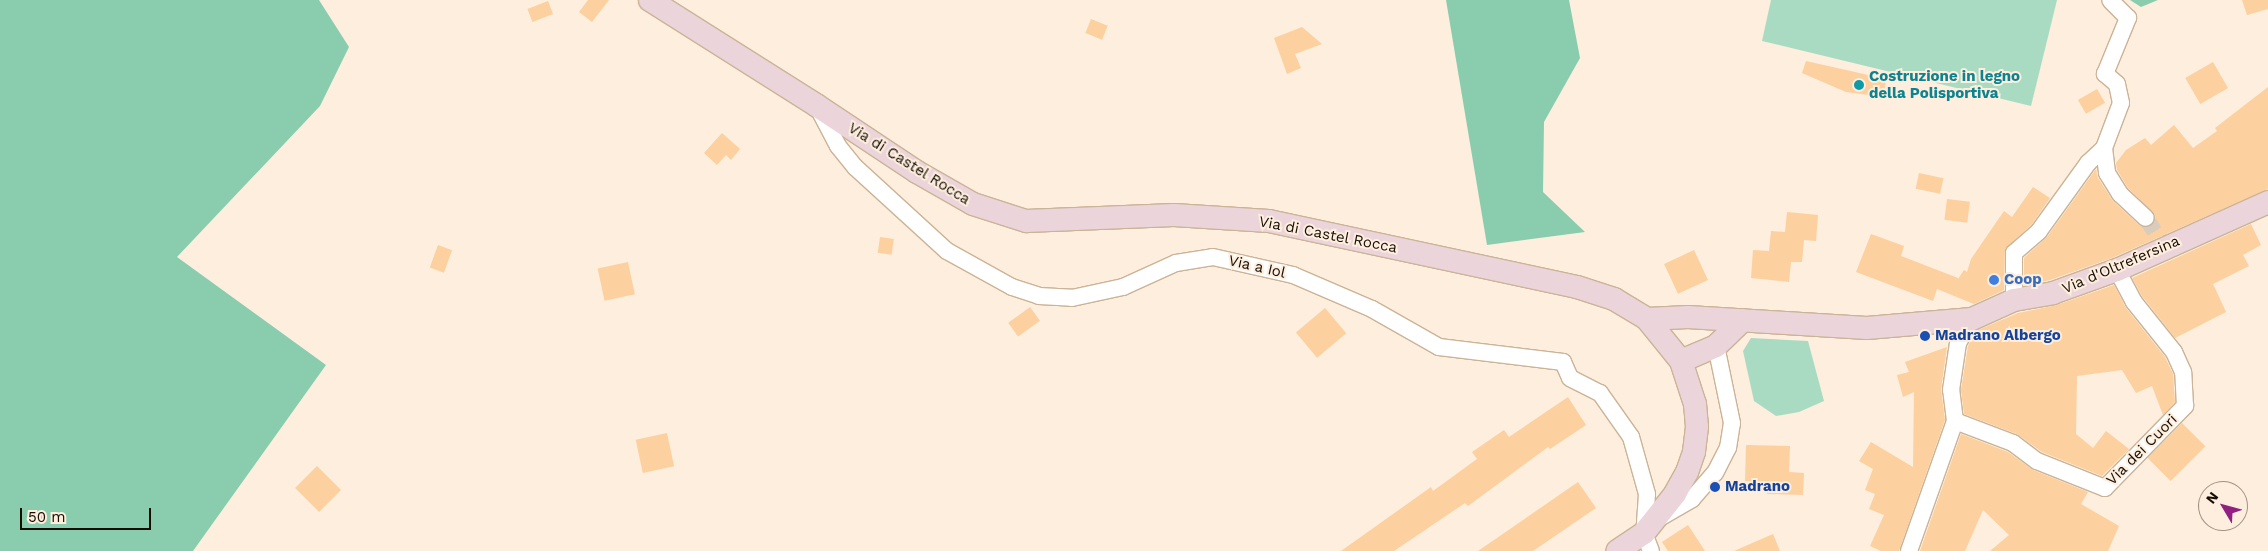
<!DOCTYPE html>
<style>
body{margin:0}
#map{position:relative;width:2268px;height:551px;overflow:hidden;background:#fdeedd;font-family:"Work Sans",sans-serif}
div>[style]{position:absolute}
.green>*{inset:0;background:#a9dbc3}
.forest>*{inset:0;background:#8acdae}
.building>*{inset:0;background:#fcd09f;transform-origin:0 0}
.street-tunnel>*{height:16px;margin-top:-8px;transform-origin:0;background:repeating-linear-gradient(90deg,#daccbd 0 16px,transparent 0 24px)}
.roads{filter:drop-shadow(1px 0 #cbb397) drop-shadow(-1px 0 #cbb397) drop-shadow(0 1px #cbb397) drop-shadow(0 -1px #cbb397)}
.street>*{height:16px;margin:-8px;padding:0 8px;transform-origin:8px;border-radius:8px;background:#fff}
.secondary>*{height:22px;margin:-11px;padding:0 11px;transform-origin:11px;border-radius:11px;background:#ebd5db}
.dots>*{width:14px;height:14px;translate:-50% -50%;box-sizing:border-box;border:2px solid #fdeedd;border-radius:50%}
span{translate:-50% -50%;white-space:nowrap;text-align:center;line-height:1.15;-webkit-text-stroke:4px #fdeedd;paint-order:stroke}
.culture-label{font-size:15px;color:#0d838f;font-weight:700}
.left{translate:0 -50%;text-align:left}
.street-label{font-size:15px;color:#160e05}
.shop-label{font-size:15px;color:#366cbe;font-weight:700}
.transit-label{font-size:15px;color:#164399;font-weight:700}
.north{position:absolute;left:2198px;top:481px;width:50px;height:50px;box-sizing:border-box;background:#fdeedd;border:1px solid #a19487;border-radius:50%;rotate:307deg;font-size:14px;font-weight:700;line-height:20px;text-align:center;color:#160e05}
.north::after{content:'';display:block;margin:auto;width:18px;height:22px;background:#902182;clip-path:polygon(50% 0,100% 100%,50% 72%,0 100%)}
.scale{position:absolute;left:20px;top:508px;width:131px;height:22px;box-sizing:border-box;border:2px solid #160e05;border-top:0;padding-left:6px;font-size:15px;line-height:18px;white-space:nowrap;color:#160e05;-webkit-text-stroke:4px #fdeedd;paint-order:stroke}
</style>
<div id="map">
<div class="green">
<i style="clip-path:polygon(1771px 0,2057px 0,2031px 106px,1762px 41px)"></i>
<i style="clip-path:polygon(1751px 338px,1808px 341px,1824px 401px,1799px 412px,1776px 416px,1754px 401px,1743px 351px)"></i>
</div>
<div class="forest">
<i style="clip-path:polygon(0 0,319px 0,349px 47px,320px 106px,177px 257px,326px 365px,193px 551px,0 551px)"></i>
<i style="clip-path:polygon(1446px 0,1569px 0,1580px 58px,1544px 122px,1543px 192px,1585px 232px,1487px 245px)"></i>
<i style="clip-path:polygon(2130px 0,2158px 0,2141px 7px)"></i>
</div>
<div class="building">
<i style="clip-path:polygon(588px 0,609px 0,592px 22px,579px 12px)"></i>
<i style="clip-path:polygon(2242px 0,2268px 0,2268px 9px,2247px 15px)"></i>
<i style="left:548px;top:1px;width:14px;height:22px;rotate:69deg"></i>
<i style="left:1091px;top:19px;width:18px;height:15px;rotate:22deg"></i>
<i style="clip-path:polygon(1302px 27px,1322px 44px,1295px 54px,1301px 68px,1287px 74px,1274px 38px)"></i>
<i style="clip-path:polygon(1806px 61px,1886px 79px,1884px 97px,1846px 92px,1802px 73px)"></i>
<i style="left:2213px;top:62px;width:30px;height:32px;rotate:60deg"></i>
<i style="clip-path:polygon(2268px 87px,2268px 189px,2112px 258px,2050px 280px,2024px 285px,2024px 258px,2047px 237px,2096px 169px,2098px 178px,2113px 201px,2139px 225px,2149px 227px,2156px 221px,2155px 215px,2128px 188px,2117px 170px,2116px 163px,2126px 150px,2145px 138px,2151px 145px,2174px 125px,2193px 148px,2217px 131px,2215px 128px)"></i>
<i style="left:2097px;top:89px;width:16px;height:22px;rotate:60deg"></i>
<i style="clip-path:polygon(722px 133px,740px 149px,731px 160px,726px 155px,717px 165px,704px 153px)"></i>
<i style="left:1919px;top:173px;width:25px;height:16px;rotate:12deg"></i>
<i style="clip-path:polygon(2033px 187px,2050px 198px,2032px 224px,2005px 249px,2004px 290px,1974px 304px,1937px 289px,1933px 301px,1856px 272px,1871px 234px,1904px 246px,1901px 256px,1958px 278px,1958px 279px,1964px 270px,1967px 272px,1971px 259px,2004px 211px,2012px 217px)"></i>
<i style="left:1947px;top:199px;width:23px;height:21px;rotate:7deg"></i>
<i style="clip-path:polygon(1787px 212px,1818px 215px,1816px 241px,1804px 240px,1802px 262px,1791px 262px,1789px 282px,1751px 278px,1753px 250px,1769px 251px,1771px 231px,1785px 232px)"></i>
<i style="clip-path:polygon(2251px 224px,2261px 245px,2243px 255px,2249px 266px,2213px 284px,2226px 312px,2175px 338px,2142px 296px,2132px 278px)"></i>
<i style="left:880px;top:237px;width:14px;height:16px;rotate:8deg"></i>
<i style="left:438px;top:245px;width:15px;height:24px;rotate:20deg"></i>
<i style="left:1694px;top:250px;width:33px;height:33px;rotate:65deg"></i>
<i style="left:628px;top:262px;width:33px;height:31px;rotate:78deg"></i>
<i style="clip-path:polygon(2114px 285px,2126px 308px,2165px 357px,2173px 374px,2175px 402px,2163px 415px,2152px 386px,2136px 393px,2122px 370px,2077px 376px,2076px 434px,2093px 448px,2106px 431px,2129px 449px,2102px 476px,2042px 452px,2017px 434px,1964px 414px,1961px 390px,1968px 346px,1976px 331px,2018px 313px,2057px 305px)"></i>
<i style="left:1030px;top:307px;width:17px;height:27px;rotate:54deg"></i>
<i style="left:1325px;top:308px;width:33px;height:38px;rotate:50deg"></i>
<i style="clip-path:polygon(1947px 347px,1941px 389px,1945px 420px,1899px 551px,1881px 551px,1870px 546px,1884px 515px,1869px 509px,1875px 494px,1865px 490px,1873px 469px,1859px 461px,1871px 442px,1913px 467px,1914px 392px,1903px 397px,1897px 375px,1909px 372px,1905px 362px)"></i>
<i style="clip-path:polygon(1568px 397px,1586px 425px,1550px 449px,1548px 447px,1468px 506px,1465px 503px,1394px 551px,1341px 551px,1431px 487px,1433px 491px,1477px 459px,1472px 452px,1504px 430px,1509px 437px)"></i>
<i style="left:2182px;top:423px;width:33px;height:49px;rotate:45deg"></i>
<i style="left:667px;top:433px;width:34px;height:32px;rotate:78deg"></i>
<i style="clip-path:polygon(1961px 434px,2008px 452px,2033px 470px,2088px 492px,2081px 504px,2119px 526px,2108px 551px,1990px 551px,2009px 535px,1983px 510px,1965px 551px,1920px 551px)"></i>
<i style="clip-path:polygon(1746px 445px,1790px 446px,1789px 472px,1804px 473px,1803px 495px,1767px 494px,1767px 482px,1745px 481px)"></i>
<i style="left:317px;top:466px;width:34px;height:31px;rotate:45deg"></i>
<i style="clip-path:polygon(1578px 482px,1596px 508px,1533px 551px,1478px 551px)"></i>
<i style="clip-path:polygon(1688px 525px,1705px 551px,1668px 551px,1662px 542px)"></i>
<i style="clip-path:polygon(1773px 534px,1780px 551px,1734px 551px)"></i>
</div>
<div class="street-tunnel">
<i style="left:2146px;top:218px;width:26px;rotate:58deg"></i>
</div>
<div class="roads">
<div class="street">
<i style="left:817px;top:106px;width:45px;rotate:62.3deg"></i>
<i style="left:838px;top:146px;width:27px;rotate:51deg"></i>
<i style="left:855px;top:167px;width:125px;rotate:42.4deg"></i>
<i style="left:947px;top:251px;width:74px;rotate:29deg"></i>
<i style="left:1012px;top:287px;width:28px;rotate:18deg"></i>
<i style="left:1039px;top:296px;width:33px;rotate:3deg"></i>
<i style="left:1072px;top:298px;width:52px;rotate:-12.2deg"></i>
<i style="left:1123px;top:287px;width:58px;rotate:-24.4deg"></i>
<i style="left:1176px;top:263px;width:37px;rotate:-9deg"></i>
<i style="left:1213px;top:257px;width:82px;rotate:12.7deg"></i>
<i style="left:1293px;top:275px;width:86px;rotate:23.3deg"></i>
<i style="left:1372px;top:309px;width:77px;rotate:29.6deg"></i>
<i style="left:1439px;top:347px;width:125px;rotate:6.9deg"></i>
<i style="left:1563px;top:362px;width:17px;rotate:66deg"></i>
<i style="left:1570px;top:378px;width:34px;rotate:27deg"></i>
<i style="left:1600px;top:393px;width:54px;rotate:54.8deg"></i>
<i style="left:1631px;top:437px;width:59px;rotate:74.3deg"></i>
<i style="left:1647px;top:494px;width:39px;rotate:94deg"></i>
<i style="left:1644px;top:533px;width:19px;rotate:69deg"></i>
<i style="left:2104px;top:148px;width:25px;rotate:83deg"></i>
<i style="left:2107px;top:173px;width:25px;rotate:58deg"></i>
<i style="left:2120px;top:194px;width:35px;rotate:43deg"></i>
<i style="left:2014px;top:300px;width:47px;rotate:-90deg"></i>
<i style="left:2014px;top:253px;width:33px;rotate:-41deg"></i>
<i style="left:2039px;top:231px;width:84px;rotate:-54.2deg"></i>
<i style="left:2088px;top:163px;width:22px;rotate:-43deg"></i>
<i style="left:2104px;top:148px;width:48px;rotate:-69.3deg"></i>
<i style="left:2121px;top:103px;width:19px;rotate:-102deg"></i>
<i style="left:2117px;top:84px;width:16px;rotate:-140deg"></i>
<i style="left:2105px;top:74px;width:61px;rotate:-67.7deg"></i>
<i style="left:2128px;top:18px;width:25px;rotate:-135deg"></i>
<i style="left:1955px;top:421px;width:62px;rotate:20.8deg"></i>
<i style="left:2013px;top:443px;width:30px;rotate:37deg"></i>
<i style="left:2037px;top:461px;width:73px;rotate:21.7deg"></i>
<i style="left:2105px;top:488px;width:115px;rotate:-45.7deg"></i>
<i style="left:2185px;top:406px;width:34px;rotate:-93deg"></i>
<i style="left:2183px;top:372px;width:22px;rotate:-114deg"></i>
<i style="left:2174px;top:352px;width:64px;rotate:-128.7deg"></i>
<i style="left:2134px;top:302px;width:36px;rotate:-118deg"></i>
<i style="left:1661px;top:517px;width:36px;rotate:-30deg"></i>
<i style="left:1692px;top:499px;width:35px;rotate:-49deg"></i>
<i style="left:1715px;top:473px;width:28px;rotate:-63deg"></i>
<i style="left:1728px;top:448px;width:25px;rotate:-81deg"></i>
<i style="left:1732px;top:423px;width:79px;rotate:-101.7deg"></i>
<i style="left:1909px;top:551px;width:138px;rotate:-70.5deg"></i>
<i style="left:1955px;top:421px;width:31px;rotate:-97deg"></i>
<i style="left:1951px;top:390px;width:48px;rotate:-81.5deg"></i>
<i style="left:1958px;top:343px;width:28px;rotate:-60deg"></i>
</div>
<div class="secondary">
<i style="left:650px;top:0;width:196px;rotate:32.3deg"></i>
<i style="left:816px;top:105px;width:121px;rotate:33.6deg"></i>
<i style="left:917px;top:172px;width:64px;rotate:29.7deg"></i>
<i style="left:973px;top:204px;width:56px;rotate:17.8deg"></i>
<i style="left:1026px;top:221px;width:148px;rotate:-2.3deg"></i>
<i style="left:1174px;top:215px;width:95px;rotate:3.6deg"></i>
<i style="left:1269px;top:221px;width:315px;rotate:12.1deg"></i>
<i style="left:1577px;top:287px;width:39px;rotate:18deg"></i>
<i style="left:1614px;top:299px;width:39px;rotate:31deg"></i>
<i style="left:1647px;top:319px;width:54px;rotate:51deg"></i>
<i style="left:1681px;top:361px;width:45px;rotate:72deg"></i>
<i style="left:1695px;top:404px;width:23px;rotate:85deg"></i>
<i style="left:1697px;top:427px;width:25px;rotate:97deg"></i>
<i style="left:1694px;top:452px;width:21px;rotate:109deg"></i>
<i style="left:1687px;top:472px;width:25px;rotate:119deg"></i>
<i style="left:1675px;top:494px;width:50px;rotate:128.5deg"></i>
<i style="left:1644px;top:533px;width:32px;rotate:146deg"></i>
<i style="left:1647px;top:319px;width:41px;rotate:-2.8deg"></i>
<i style="left:1688px;top:317px;width:179px;rotate:3.5deg"></i>
<i style="left:1867px;top:328px;width:105px;rotate:-4.9deg"></i>
<i style="left:1972px;top:319px;width:46px;rotate:-24.3deg"></i>
<i style="left:2014px;top:300px;width:40px;rotate:-10deg"></i>
<i style="left:2053px;top:293px;width:68px;rotate:-19.8deg"></i>
<i style="left:2117px;top:270px;width:166px;rotate:-24.2deg"></i>
<i style="left:1681px;top:361px;width:38px;rotate:-23deg"></i>
<i style="left:1716px;top:346px;width:37px;rotate:-44deg"></i>
</div>
</div>
<div class="dots">
<i style="left:1859px;top:85px;background:#0f9aa8"></i>
<i style="left:1994px;top:280px;background:#3f7fe0"></i>
<i style="left:1925px;top:336px;background:#1a4fb4"></i>
<i style="left:1715px;top:487px;background:#1a4fb4"></i>
</div>
<div class="culture-label">
<span class="left" style="left:1869px;top:85px">Costruzione in legno<br>della Polisportiva</span>
</div>
<div class="street-label">
<span style="left:909px;top:164px;rotate:32deg">Via di Castel Rocca</span>
<span style="left:1328px;top:235px;rotate:11deg">Via di Castel Rocca</span>
<span style="left:2121px;top:265px;rotate:-23deg">Via d'Oltrefersina</span>
<span style="left:1257px;top:267px;rotate:13deg">Via a Iol</span>
<span style="left:2142px;top:450px;rotate:-45deg">Via dei Cuori</span>
</div>
<div class="shop-label">
<span class="left" style="left:2004px;top:280px">Coop</span>
</div>
<div class="transit-label">
<span class="left" style="left:1935px;top:336px">Madrano Albergo</span>
<span class="left" style="left:1725px;top:487px">Madrano</span>
</div>
<div class="north">N</div>
<div class="scale">50 m</div>
</div>
